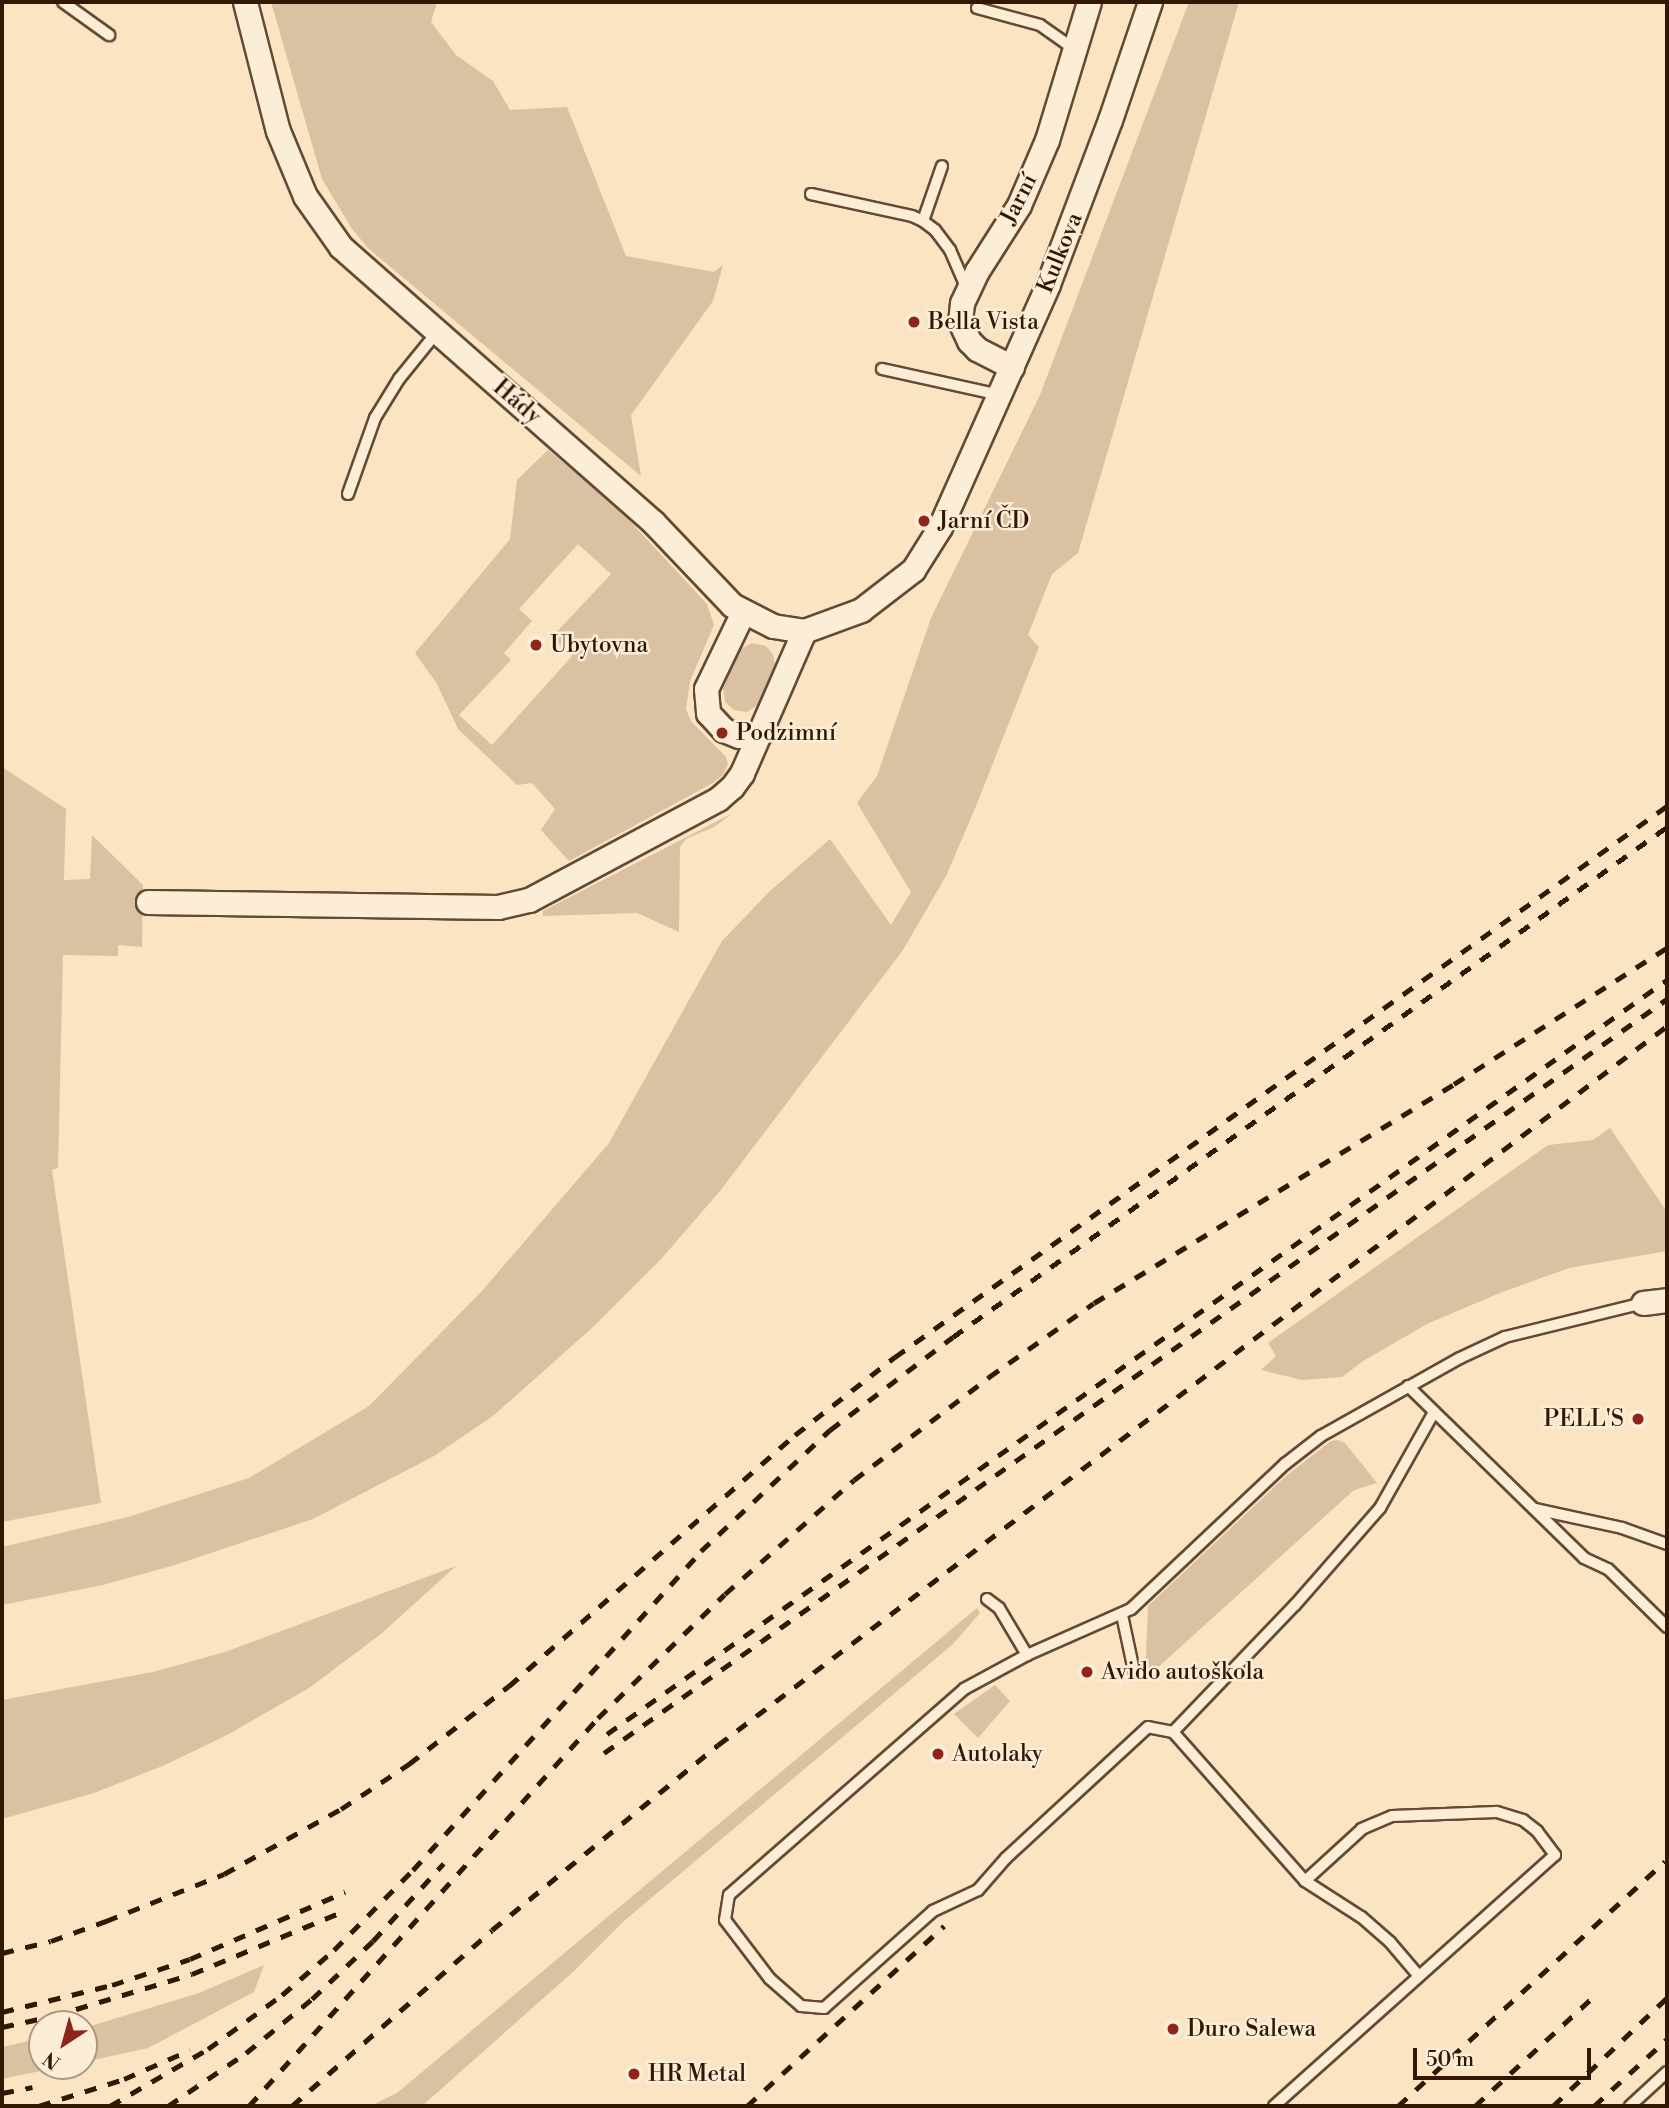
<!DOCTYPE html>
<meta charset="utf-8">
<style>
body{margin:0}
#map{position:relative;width:1669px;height:2108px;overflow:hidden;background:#fbe4c2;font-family:"Libre Bodoni",serif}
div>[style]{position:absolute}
.green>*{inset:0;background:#d9c1a2}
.roads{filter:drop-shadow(2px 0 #644a34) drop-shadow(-2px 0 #644a34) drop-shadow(0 2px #644a34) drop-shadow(0 -2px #644a34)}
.service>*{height:10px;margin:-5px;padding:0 5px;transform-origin:5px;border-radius:5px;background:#fcedd7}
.minor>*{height:23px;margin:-11.5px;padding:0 11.5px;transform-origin:11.5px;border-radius:11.5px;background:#fcedd7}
.rail>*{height:5px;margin-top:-2.5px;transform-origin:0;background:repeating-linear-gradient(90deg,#311704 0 12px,transparent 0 24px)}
.dots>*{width:19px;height:19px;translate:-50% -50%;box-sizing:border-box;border:4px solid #fcedd7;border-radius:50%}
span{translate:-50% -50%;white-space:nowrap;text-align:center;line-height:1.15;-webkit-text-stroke:5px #fcedd7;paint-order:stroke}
.street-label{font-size:23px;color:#311704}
.poi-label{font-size:23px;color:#311704}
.left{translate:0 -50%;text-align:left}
.right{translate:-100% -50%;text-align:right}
.frame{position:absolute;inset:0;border:4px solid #311704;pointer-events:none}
.north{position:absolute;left:28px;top:2010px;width:70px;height:70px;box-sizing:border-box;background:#fcedd7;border:2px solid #ab9783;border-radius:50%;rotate:216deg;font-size:19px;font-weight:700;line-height:28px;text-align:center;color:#311704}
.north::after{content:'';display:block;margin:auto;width:24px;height:32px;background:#8f2418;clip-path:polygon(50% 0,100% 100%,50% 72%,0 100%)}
.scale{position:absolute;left:1413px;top:2048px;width:178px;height:32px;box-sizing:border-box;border:4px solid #311704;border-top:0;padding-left:9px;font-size:21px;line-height:24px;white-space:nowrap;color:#311704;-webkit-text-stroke:5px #fcedd7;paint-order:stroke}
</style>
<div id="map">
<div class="green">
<i style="clip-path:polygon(271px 2px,437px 2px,431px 22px,456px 55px,493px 81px,510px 110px,567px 107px,626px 256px,714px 272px,723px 265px,713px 301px,631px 415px,641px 476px,369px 249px,352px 229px,322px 179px)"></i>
<i style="clip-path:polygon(1189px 2px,1239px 2px,1078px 553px,1052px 574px,1028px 635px,1039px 647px,976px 806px,946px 876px,903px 950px,720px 1191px,662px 1258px,593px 1327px,493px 1416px,434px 1456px,313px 1519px,175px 1565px,103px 1585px,2px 1605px,2px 1547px,128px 1517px,249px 1478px,369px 1406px,482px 1291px,609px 1143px,722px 941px,770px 891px,830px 839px,891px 925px,911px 892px,857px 803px,877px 776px,931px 618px,1040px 395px)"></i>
<i style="clip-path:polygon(evenodd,548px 450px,615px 505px,707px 604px,714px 625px,690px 681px,686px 709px,691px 721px,726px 757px,728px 764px,723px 775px,713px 783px,569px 861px,541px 830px,555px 809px,532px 783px,517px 785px,458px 729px,437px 684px,415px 653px,510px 539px,517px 480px,548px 450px,578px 544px,611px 574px,552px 637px,572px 656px,492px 745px,459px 715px,511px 660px,504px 653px,532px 621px,519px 609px,578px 544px)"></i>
<i style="clip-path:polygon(752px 643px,766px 646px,773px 654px,776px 669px,758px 705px,747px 712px,734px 710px,725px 702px,723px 688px,740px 649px)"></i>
<i style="clip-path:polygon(2px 767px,66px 809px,64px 880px,90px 879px,92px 835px,143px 885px,142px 947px,118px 945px,118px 956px,63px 955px,58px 1168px,52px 1170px,101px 1503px,2px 1522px)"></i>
<i style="clip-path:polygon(733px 813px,714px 827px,686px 839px,680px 847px,679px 932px,637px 913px,543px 916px,543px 911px)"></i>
<i style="clip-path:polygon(1610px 1128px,1667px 1212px,1667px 1251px,1569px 1268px,1500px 1293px,1429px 1323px,1363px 1361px,1342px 1377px,1302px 1380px,1261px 1370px,1276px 1356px,1268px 1343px,1548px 1145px,1593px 1140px)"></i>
<i style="clip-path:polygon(1338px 1440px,1345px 1443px,1377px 1483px,1354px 1490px,1145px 1679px,1148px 1606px,1286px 1476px,1331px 1441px)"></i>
<i style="clip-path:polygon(456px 1566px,381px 1634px,309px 1688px,227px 1735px,165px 1765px,94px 1793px,2px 1819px,2px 1700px,153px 1672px,225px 1652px)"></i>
<i style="clip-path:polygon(977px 1608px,980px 1613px,953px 1644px,624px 1921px,574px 1971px,422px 2106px,370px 2106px,397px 2093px)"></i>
<i style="clip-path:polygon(995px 1685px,1010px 1701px,978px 1738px,954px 1714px)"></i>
<i style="clip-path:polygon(264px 1965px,254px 1992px,148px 2048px,84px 2062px,84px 2028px,199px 1993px)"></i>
<i style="clip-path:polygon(42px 2038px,42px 2066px,65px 2066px,2px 2079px,2px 2047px)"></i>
</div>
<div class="roads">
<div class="service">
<i style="left:63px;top:2px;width:57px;rotate:35.7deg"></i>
<i style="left:977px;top:8px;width:65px;rotate:15.1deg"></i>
<i style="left:1040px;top:25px;width:42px;rotate:35.2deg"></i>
<i style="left:811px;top:194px;width:103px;rotate:12.3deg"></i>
<i style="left:912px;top:216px;width:12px;rotate:24deg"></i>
<i style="left:923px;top:221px;width:15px;rotate:37deg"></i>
<i style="left:935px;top:230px;width:25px;rotate:53deg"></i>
<i style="left:950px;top:250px;width:43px;rotate:66.4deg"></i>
<i style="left:923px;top:221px;width:58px;rotate:-70.9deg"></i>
<i style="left:882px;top:369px;width:121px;rotate:12.4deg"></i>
<i style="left:348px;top:494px;width:81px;rotate:-70.4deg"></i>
<i style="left:375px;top:418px;width:46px;rotate:-58.4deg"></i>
<i style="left:399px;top:379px;width:60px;rotate:-51deg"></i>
<i style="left:1408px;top:1386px;width:246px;rotate:44.3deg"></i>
<i style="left:1584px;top:1558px;width:26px;rotate:25deg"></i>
<i style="left:1608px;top:1569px;width:83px;rotate:44.5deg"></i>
<i style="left:1535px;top:1509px;width:89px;rotate:12.3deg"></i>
<i style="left:1622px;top:1528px;width:48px;rotate:19.6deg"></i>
<i style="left:987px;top:1599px;width:15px;rotate:37deg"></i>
<i style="left:999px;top:1608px;width:55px;rotate:59.2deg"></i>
<i style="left:1122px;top:1615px;width:57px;rotate:77.9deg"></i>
<i style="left:1173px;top:1732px;width:176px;rotate:-46.2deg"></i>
<i style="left:1295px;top:1605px;width:129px;rotate:-48.8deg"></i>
<i style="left:1380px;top:1508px;width:110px;rotate:-60.6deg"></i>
<i style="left:1418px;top:1975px;width:43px;rotate:-130.3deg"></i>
<i style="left:1390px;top:1942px;width:38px;rotate:-139deg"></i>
<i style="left:1361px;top:1917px;width:67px;rotate:-147.3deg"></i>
<i style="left:1305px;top:1881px;width:199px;rotate:-131.5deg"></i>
<i style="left:1173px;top:1732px;width:25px;rotate:-169deg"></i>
<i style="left:1148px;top:1727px;width:193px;rotate:137.3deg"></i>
<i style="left:1006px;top:1858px;width:43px;rotate:131.2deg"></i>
<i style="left:978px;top:1890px;width:50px;rotate:155deg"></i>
<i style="left:933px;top:1911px;width:146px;rotate:138.3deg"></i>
<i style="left:824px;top:2008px;width:23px;rotate:-175deg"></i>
<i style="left:801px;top:2006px;width:41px;rotate:-138.9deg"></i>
<i style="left:770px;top:1979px;width:74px;rotate:-127.3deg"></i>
<i style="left:725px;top:1920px;width:25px;rotate:-81deg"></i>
<i style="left:729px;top:1895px;width:313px;rotate:-41.2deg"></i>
<i style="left:964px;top:1689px;width:72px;rotate:-28.4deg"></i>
<i style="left:1027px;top:1655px;width:114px;rotate:-23.9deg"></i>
<i style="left:1131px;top:1609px;width:212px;rotate:-43.3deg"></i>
<i style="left:1285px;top:1464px;width:46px;rotate:-37.9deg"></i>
<i style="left:1321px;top:1436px;width:159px;rotate:-29.3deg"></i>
<i style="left:1460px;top:1358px;width:50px;rotate:-25deg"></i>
<i style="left:1505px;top:1337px;width:142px;rotate:-13.8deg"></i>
<i style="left:1274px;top:2106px;width:377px;rotate:-41.8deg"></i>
<i style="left:1555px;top:1855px;width:30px;rotate:-127deg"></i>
<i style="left:1537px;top:1831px;width:18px;rotate:-142deg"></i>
<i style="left:1523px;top:1820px;width:28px;rotate:-163deg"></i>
<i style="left:1496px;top:1812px;width:104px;rotate:177.8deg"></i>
<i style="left:1392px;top:1816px;width:33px;rotate:157deg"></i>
<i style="left:1362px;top:1829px;width:77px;rotate:137.6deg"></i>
<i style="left:1630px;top:2106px;width:50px;rotate:-42.6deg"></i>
</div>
<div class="minor">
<i style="left:245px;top:2px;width:133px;rotate:75.7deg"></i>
<i style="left:278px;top:131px;width:70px;rotate:67.4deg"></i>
<i style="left:305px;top:196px;width:62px;rotate:54.8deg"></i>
<i style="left:341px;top:247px;width:416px;rotate:41.4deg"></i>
<i style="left:653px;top:522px;width:115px;rotate:46.4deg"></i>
<i style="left:732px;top:605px;width:46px;rotate:27.1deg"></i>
<i style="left:773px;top:626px;width:31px;rotate:9deg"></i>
<i style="left:804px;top:631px;width:61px;rotate:-20.2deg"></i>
<i style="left:861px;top:610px;width:66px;rotate:-37.6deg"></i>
<i style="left:913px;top:570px;width:51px;rotate:-57.9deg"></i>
<i style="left:940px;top:527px;width:266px;rotate:-66deg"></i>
<i style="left:1048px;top:284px;width:175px;rotate:-69.3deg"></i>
<i style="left:1110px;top:120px;width:125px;rotate:-71.3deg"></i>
<i style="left:1012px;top:367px;width:39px;rotate:-153deg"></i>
<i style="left:977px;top:349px;width:11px;rotate:-135deg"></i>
<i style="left:969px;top:341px;width:21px;rotate:-115deg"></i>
<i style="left:960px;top:322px;width:19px;rotate:-84deg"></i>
<i style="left:962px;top:303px;width:35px;rotate:-65deg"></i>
<i style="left:977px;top:271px;width:78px;rotate:-57.5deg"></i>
<i style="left:1019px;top:205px;width:71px;rotate:-66.7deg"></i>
<i style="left:1047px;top:140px;width:144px;rotate:-73.1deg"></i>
<i style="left:743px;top:612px;width:85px;rotate:115.7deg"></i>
<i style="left:706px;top:689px;width:24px;rotate:85deg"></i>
<i style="left:708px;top:713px;width:23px;rotate:47deg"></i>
<i style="left:724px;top:730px;width:16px;rotate:22deg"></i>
<i style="left:739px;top:736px;width:20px;rotate:-3deg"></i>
<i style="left:148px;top:902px;width:350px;rotate:0.8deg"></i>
<i style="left:498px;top:907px;width:32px;rotate:-13deg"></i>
<i style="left:529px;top:900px;width:214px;rotate:-28.1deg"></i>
<i style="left:718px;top:799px;width:18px;rotate:-41deg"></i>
<i style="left:732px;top:787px;width:17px;rotate:-54deg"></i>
<i style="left:742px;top:773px;width:155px;rotate:-66.4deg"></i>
<i style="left:1643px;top:1303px;width:24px;rotate:-7deg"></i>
</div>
</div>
<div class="rail">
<i style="left:607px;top:1734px;width:1301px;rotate:-35.43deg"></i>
<i style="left:604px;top:1753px;width:1303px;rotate:-35.35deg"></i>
<i style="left:2px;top:1953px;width:50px;rotate:-13.8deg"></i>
<i style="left:51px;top:1941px;width:59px;rotate:-20deg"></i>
<i style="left:106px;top:1921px;width:127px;rotate:-21.7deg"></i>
<i style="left:224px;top:1874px;width:134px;rotate:-29.1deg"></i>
<i style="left:341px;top:1809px;width:82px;rotate:-33.5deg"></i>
<i style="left:409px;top:1764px;width:127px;rotate:-38deg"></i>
<i style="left:509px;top:1686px;width:381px;rotate:-41.3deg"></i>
<i style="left:795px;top:1435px;width:127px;rotate:-38deg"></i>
<i style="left:895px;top:1357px;width:948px;rotate:-35.52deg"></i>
<i style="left:2px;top:2012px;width:113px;rotate:-13.8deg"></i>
<i style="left:112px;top:1985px;width:82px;rotate:-18.4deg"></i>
<i style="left:190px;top:1959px;width:169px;rotate:-23.4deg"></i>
<i style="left:2px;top:2027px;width:52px;rotate:-12.2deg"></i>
<i style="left:53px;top:2016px;width:145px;rotate:-16.8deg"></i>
<i style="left:192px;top:1974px;width:159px;rotate:-22.5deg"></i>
<i style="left:2px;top:2093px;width:31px;rotate:-11deg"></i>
<i style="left:39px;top:2106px;width:89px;rotate:-17.6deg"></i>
<i style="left:124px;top:2079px;width:72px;rotate:-23.7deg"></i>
<i style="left:110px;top:2106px;width:113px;rotate:-30.2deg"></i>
<i style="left:208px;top:2049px;width:92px;rotate:-36.1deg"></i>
<i style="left:282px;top:1995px;width:69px;rotate:-40.9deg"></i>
<i style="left:334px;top:1950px;width:112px;rotate:-45.4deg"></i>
<i style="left:413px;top:1870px;width:430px;rotate:-47.9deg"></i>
<i style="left:701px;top:1551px;width:177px;rotate:-43.2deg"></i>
<i style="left:830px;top:1430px;width:154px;rotate:-37.1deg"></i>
<i style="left:953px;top:1337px;width:877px;rotate:-35.54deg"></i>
<i style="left:168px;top:2106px;width:94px;rotate:-34.2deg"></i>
<i style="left:246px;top:2053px;width:85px;rotate:-39.3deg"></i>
<i style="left:312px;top:1999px;width:84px;rotate:-43.6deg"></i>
<i style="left:373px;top:1941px;width:105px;rotate:-47.7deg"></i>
<i style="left:249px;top:2106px;width:522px;rotate:-48.03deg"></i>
<i style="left:598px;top:1718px;width:177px;rotate:-44.3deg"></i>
<i style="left:725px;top:1594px;width:172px;rotate:-41.5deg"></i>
<i style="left:854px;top:1480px;width:170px;rotate:-37.3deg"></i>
<i style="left:989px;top:1377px;width:128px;rotate:-35.2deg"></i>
<i style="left:1094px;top:1303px;width:421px;rotate:-31.3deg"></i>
<i style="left:1454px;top:1084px;width:253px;rotate:-32.6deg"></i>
<i style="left:292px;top:2106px;width:266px;rotate:-41.3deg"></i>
<i style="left:492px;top:1930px;width:292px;rotate:-39.3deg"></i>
<i style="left:718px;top:1745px;width:1191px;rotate:-37.15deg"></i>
<i style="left:747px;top:2106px;width:267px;rotate:-42.4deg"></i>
<i style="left:1398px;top:2106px;width:362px;rotate:-42.5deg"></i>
<i style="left:1475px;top:2106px;width:162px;rotate:-42.7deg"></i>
<i style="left:1553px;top:2106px;width:157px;rotate:-43.5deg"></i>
<i style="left:1594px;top:2106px;width:99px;rotate:-42.5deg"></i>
</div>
<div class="dots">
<i style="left:914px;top:322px;background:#8f2418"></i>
<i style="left:924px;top:521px;background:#8f2418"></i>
<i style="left:536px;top:645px;background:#8f2418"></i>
<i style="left:722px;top:733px;background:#8f2418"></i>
<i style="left:1638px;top:1419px;background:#8f2418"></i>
<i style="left:1087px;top:1672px;background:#8f2418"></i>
<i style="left:938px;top:1754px;background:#8f2418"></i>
<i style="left:1173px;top:2029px;background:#8f2418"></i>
<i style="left:634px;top:2074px;background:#8f2418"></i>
</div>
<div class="street-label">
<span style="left:1019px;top:199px;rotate:-63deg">Jarní</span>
<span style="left:1060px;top:253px;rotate:-68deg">Kulkova</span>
<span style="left:517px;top:402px;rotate:41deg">Hády</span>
</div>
<div class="poi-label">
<span class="left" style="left:928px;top:322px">Bella Vista</span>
<span class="left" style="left:938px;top:521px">Jarní ČD</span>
<span class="left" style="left:550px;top:645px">Ubytovna</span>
<span class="left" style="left:736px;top:733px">Podzimní</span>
<span class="right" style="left:1624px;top:1419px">PELL'S</span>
<span class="left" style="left:1101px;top:1672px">Avido autoškola</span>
<span class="left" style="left:952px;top:1754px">Autolaky</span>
<span class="left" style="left:1187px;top:2029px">Duro Salewa</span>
<span class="left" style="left:648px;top:2074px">HR Metal</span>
</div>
<div class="frame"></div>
<div class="north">N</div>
<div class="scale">50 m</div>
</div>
